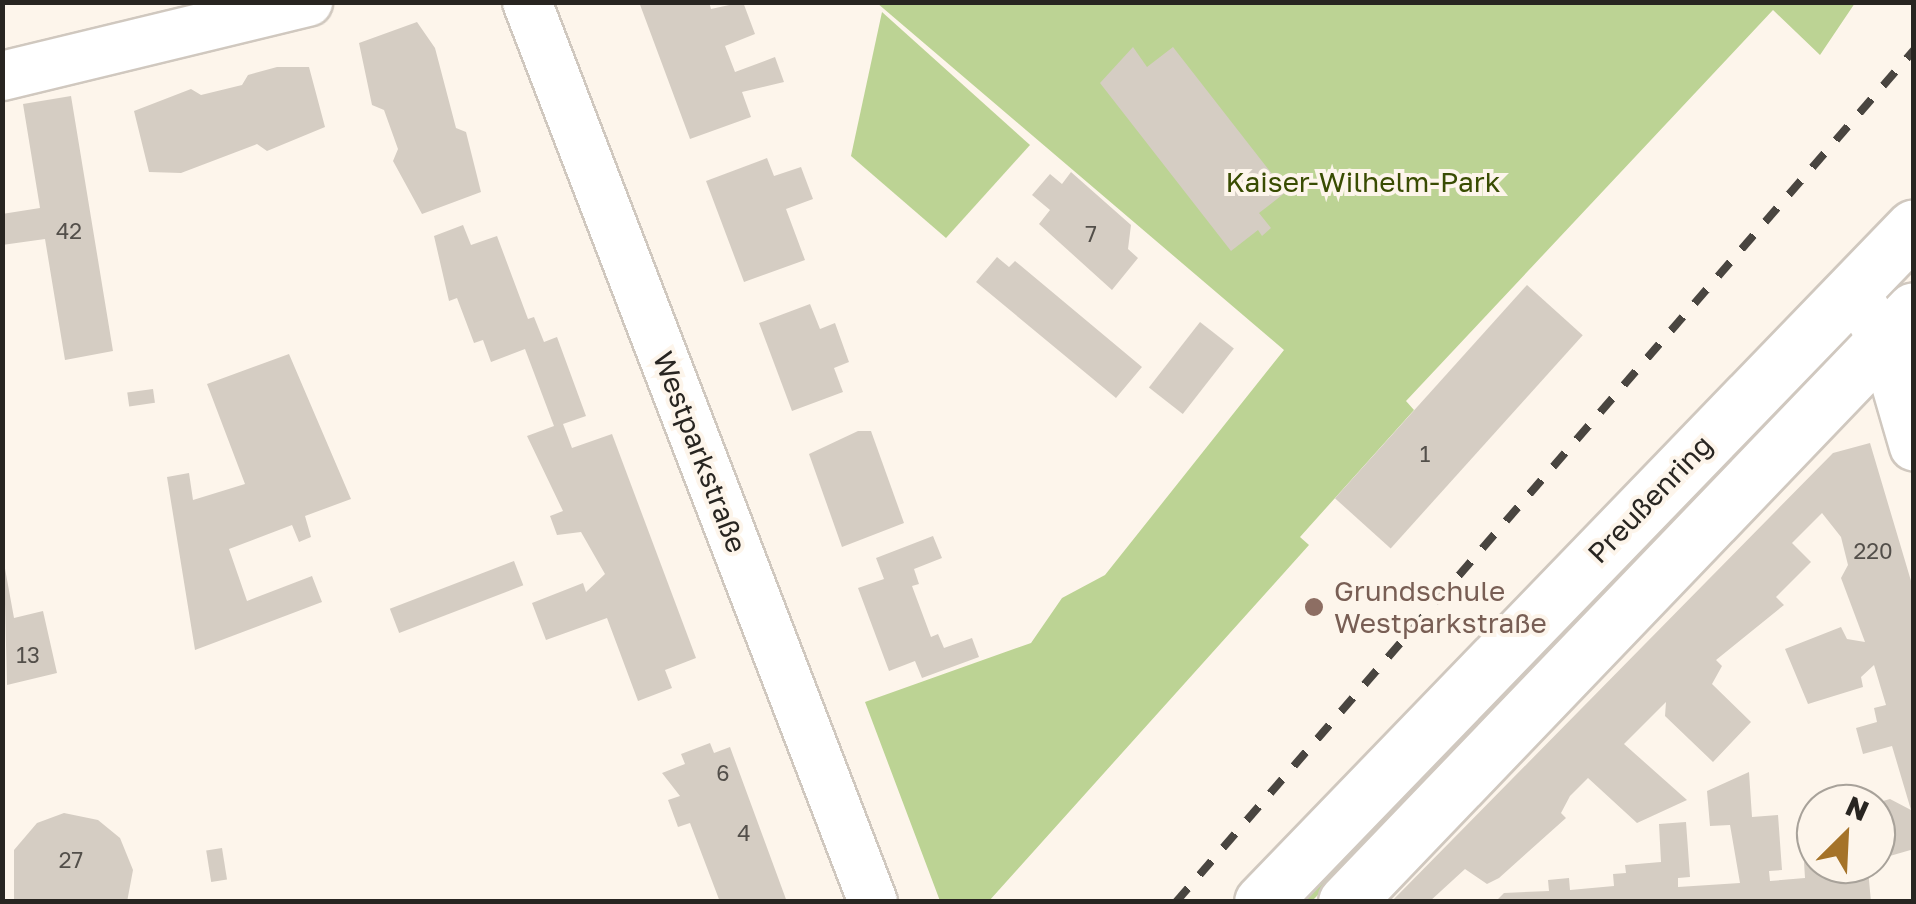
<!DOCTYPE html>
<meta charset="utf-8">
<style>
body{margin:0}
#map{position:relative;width:1916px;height:904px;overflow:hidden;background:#fdf5eb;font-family:"Golos Text",sans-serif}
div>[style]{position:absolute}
.green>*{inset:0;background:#bcd394}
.building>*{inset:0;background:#d5cdc3;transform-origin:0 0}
.roads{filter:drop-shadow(2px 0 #d0c8bf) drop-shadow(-2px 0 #d0c8bf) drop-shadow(0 2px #d0c8bf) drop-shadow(0 -2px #d0c8bf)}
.minor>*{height:48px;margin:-24px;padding:0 24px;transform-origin:24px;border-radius:24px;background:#fff}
.major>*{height:55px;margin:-27.5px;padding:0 27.5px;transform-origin:27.5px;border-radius:27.5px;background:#fff}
.rail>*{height:8px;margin-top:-4px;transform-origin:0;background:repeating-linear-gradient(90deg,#494540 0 18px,transparent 0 36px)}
.dots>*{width:28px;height:28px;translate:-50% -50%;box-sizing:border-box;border:5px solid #fdf5eb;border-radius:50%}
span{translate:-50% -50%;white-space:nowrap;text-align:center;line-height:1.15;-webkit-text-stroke:8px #fdf5eb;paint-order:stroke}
.number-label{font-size:22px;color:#534f4a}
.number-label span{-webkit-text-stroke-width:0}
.park-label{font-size:28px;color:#394c02}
.street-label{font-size:28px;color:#282521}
.education-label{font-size:28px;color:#785e54}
.left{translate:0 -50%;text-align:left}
.frame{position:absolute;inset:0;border:5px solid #282521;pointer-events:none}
.north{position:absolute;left:1796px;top:784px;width:100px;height:100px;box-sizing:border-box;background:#fdf5eb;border:2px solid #a8a29a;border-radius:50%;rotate:24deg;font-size:28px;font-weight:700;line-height:40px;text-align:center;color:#282521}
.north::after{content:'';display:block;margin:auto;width:35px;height:45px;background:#a57329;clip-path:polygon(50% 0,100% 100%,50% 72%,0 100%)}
</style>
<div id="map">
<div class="green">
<i style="clip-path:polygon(877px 3px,1855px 3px,1820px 55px,1773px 10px,1406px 401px,1414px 410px,1300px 537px,1309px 545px,989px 901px,940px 901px,865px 702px,1031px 643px,1062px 598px,1105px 575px,1284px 350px)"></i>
<i style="clip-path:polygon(882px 12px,1030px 145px,946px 238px,851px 156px)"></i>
<i style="clip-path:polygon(1840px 336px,1848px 354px,1792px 414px,1312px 901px,1290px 902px)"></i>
</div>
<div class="building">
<i style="clip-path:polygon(639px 2px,709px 2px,711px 9px,743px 2px,755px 34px,725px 46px,735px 72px,775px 57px,784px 82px,742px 92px,751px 117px,690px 139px)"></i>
<i style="clip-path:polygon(417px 22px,435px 48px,456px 128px,466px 132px,481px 192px,422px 214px,393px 161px,398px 149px,384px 110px,372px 105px,359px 43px)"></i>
<i style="clip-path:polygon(1133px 47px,1147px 67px,1173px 47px,1286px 192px,1259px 213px,1271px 228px,1262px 236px,1258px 230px,1231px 251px,1100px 83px)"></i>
<i style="clip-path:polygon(277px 67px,309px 67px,325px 127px,267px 151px,257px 144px,181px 173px,149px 172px,134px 111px,191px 89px,201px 95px,242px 85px,248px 75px)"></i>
<i style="clip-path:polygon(71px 96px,113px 351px,65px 360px,45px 239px,2px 245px,2px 214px,40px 208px,23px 104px)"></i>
<i style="clip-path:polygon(767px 158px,774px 176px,801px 167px,813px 199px,786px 209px,805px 260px,744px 282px,706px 181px)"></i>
<i style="clip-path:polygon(1071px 172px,1131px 225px,1128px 249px,1138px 258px,1112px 290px,1039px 224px,1050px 210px,1032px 195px,1050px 174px,1062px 184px)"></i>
<i style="clip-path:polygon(463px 225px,471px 245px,497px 236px,528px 319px,534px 317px,544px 342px,557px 337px,586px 416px,563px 424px,572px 448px,612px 434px,696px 658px,665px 670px,672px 688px,638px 701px,607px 618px,546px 640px,532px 603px,583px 583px,586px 592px,605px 574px,581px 532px,557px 535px,550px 516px,563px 511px,527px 436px,554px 426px,525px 349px,491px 362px,483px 340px,474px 343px,457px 298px,449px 301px,434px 236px)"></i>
<i style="clip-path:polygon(997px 257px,1009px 267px,1015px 261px,1142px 367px,1116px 398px,976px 282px)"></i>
<i style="left:1527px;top:285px;width:75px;height:287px;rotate:42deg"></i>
<i style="clip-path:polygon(810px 304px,820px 329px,835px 323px,849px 362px,834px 368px,843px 392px,792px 411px,759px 323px)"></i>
<i style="left:1200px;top:322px;width:43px;height:83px;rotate:38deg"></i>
<i style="clip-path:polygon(289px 354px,351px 499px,305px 516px,311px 537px,299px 542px,292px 525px,229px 549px,247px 601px,312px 576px,322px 602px,195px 650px,167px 477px,189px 473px,193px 500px,245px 484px,207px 384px)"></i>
<i style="left:153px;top:389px;width:14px;height:26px;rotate:82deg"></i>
<i style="clip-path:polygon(858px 431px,871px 431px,904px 523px,842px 547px,809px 454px)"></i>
<i style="clip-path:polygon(1870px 443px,1914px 591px,1914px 849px,1876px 860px,1876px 803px,1890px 799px,1911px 810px,1892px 746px,1863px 754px,1856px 728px,1877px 722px,1874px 708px,1886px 705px,1874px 665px,1861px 677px,1863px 687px,1808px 704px,1785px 649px,1841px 627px,1847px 639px,1865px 642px,1841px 578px,1848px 565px,1841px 537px,1822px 513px,1792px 543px,1811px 562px,1776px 597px,1784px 605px,1716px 660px,1722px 666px,1712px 684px,1751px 722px,1713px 762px,1665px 716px,1666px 702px,1624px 744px,1687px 800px,1637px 823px,1588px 778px,1570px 796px,1561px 813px,1566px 818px,1499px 878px,1487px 884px,1465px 869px,1429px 902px,1391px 902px,1833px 453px)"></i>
<i style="clip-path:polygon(933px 536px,942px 558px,914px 569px,919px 584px,912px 586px,931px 637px,938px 634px,944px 648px,972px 638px,979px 657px,922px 678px,915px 661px,889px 671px,858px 588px,884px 579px,876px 558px)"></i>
<i style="left:514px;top:561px;width:26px;height:133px;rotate:69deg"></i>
<i style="clip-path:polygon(4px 563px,14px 618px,43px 611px,57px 673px,7px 685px)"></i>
<i style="clip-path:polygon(710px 743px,714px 753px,730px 747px,787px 902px,720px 902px,690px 823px,678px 827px,668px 800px,680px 796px,662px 773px,685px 764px,681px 754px)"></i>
<i style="clip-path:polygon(1749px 772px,1752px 817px,1778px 815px,1782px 870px,1769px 871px,1770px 881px,1805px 878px,1804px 862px,1826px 864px,1827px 872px,1868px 869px,1871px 902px,1495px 902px,1504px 893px,1549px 891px,1548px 880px,1569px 878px,1570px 890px,1614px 886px,1613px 874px,1626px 873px,1625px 865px,1661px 862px,1659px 824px,1686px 822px,1690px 877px,1678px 878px,1678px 887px,1740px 883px,1730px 825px,1710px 826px,1707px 791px)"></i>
<i style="clip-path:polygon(64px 813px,98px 820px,120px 838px,133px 870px,127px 902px,14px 902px,14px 850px,37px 823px)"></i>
<i style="left:222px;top:848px;width:32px;height:16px;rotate:81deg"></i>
</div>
<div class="roads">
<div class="minor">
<i style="left:527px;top:2px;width:964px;rotate:68.97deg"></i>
<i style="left:2px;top:76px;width:315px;rotate:-13.6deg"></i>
<i style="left:1853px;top:288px;width:60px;rotate:60deg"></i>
<i style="left:1883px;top:340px;width:111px;rotate:73.8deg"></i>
</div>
<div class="major">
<i style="left:1262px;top:902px;width:938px;rotate:-45.99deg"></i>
<i style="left:1346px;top:902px;width:820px;rotate:-46.19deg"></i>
</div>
</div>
<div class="rail">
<i style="left:1176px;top:902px;width:1127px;rotate:-49.1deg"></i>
</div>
<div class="dots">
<i style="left:1314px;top:607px;background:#8d6e63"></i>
</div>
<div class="number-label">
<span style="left:69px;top:231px">42</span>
<span style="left:1091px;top:234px">7</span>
<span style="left:1425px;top:454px">1</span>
<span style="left:1873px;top:551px">220</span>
<span style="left:28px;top:655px">13</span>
<span style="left:723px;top:773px">6</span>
<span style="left:744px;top:833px">4</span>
<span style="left:71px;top:860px">27</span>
</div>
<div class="park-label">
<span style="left:1363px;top:182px">Kaiser-Wilhelm-Park</span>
</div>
<div class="street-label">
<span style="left:700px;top:452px;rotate:69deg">Westparkstraße</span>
<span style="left:1650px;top:499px;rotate:-46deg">Preußenring</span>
</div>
<div class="education-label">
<span class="left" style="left:1334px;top:607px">Grundschule<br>Westparkstraße</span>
</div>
<div class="frame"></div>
<div class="north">N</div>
</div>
